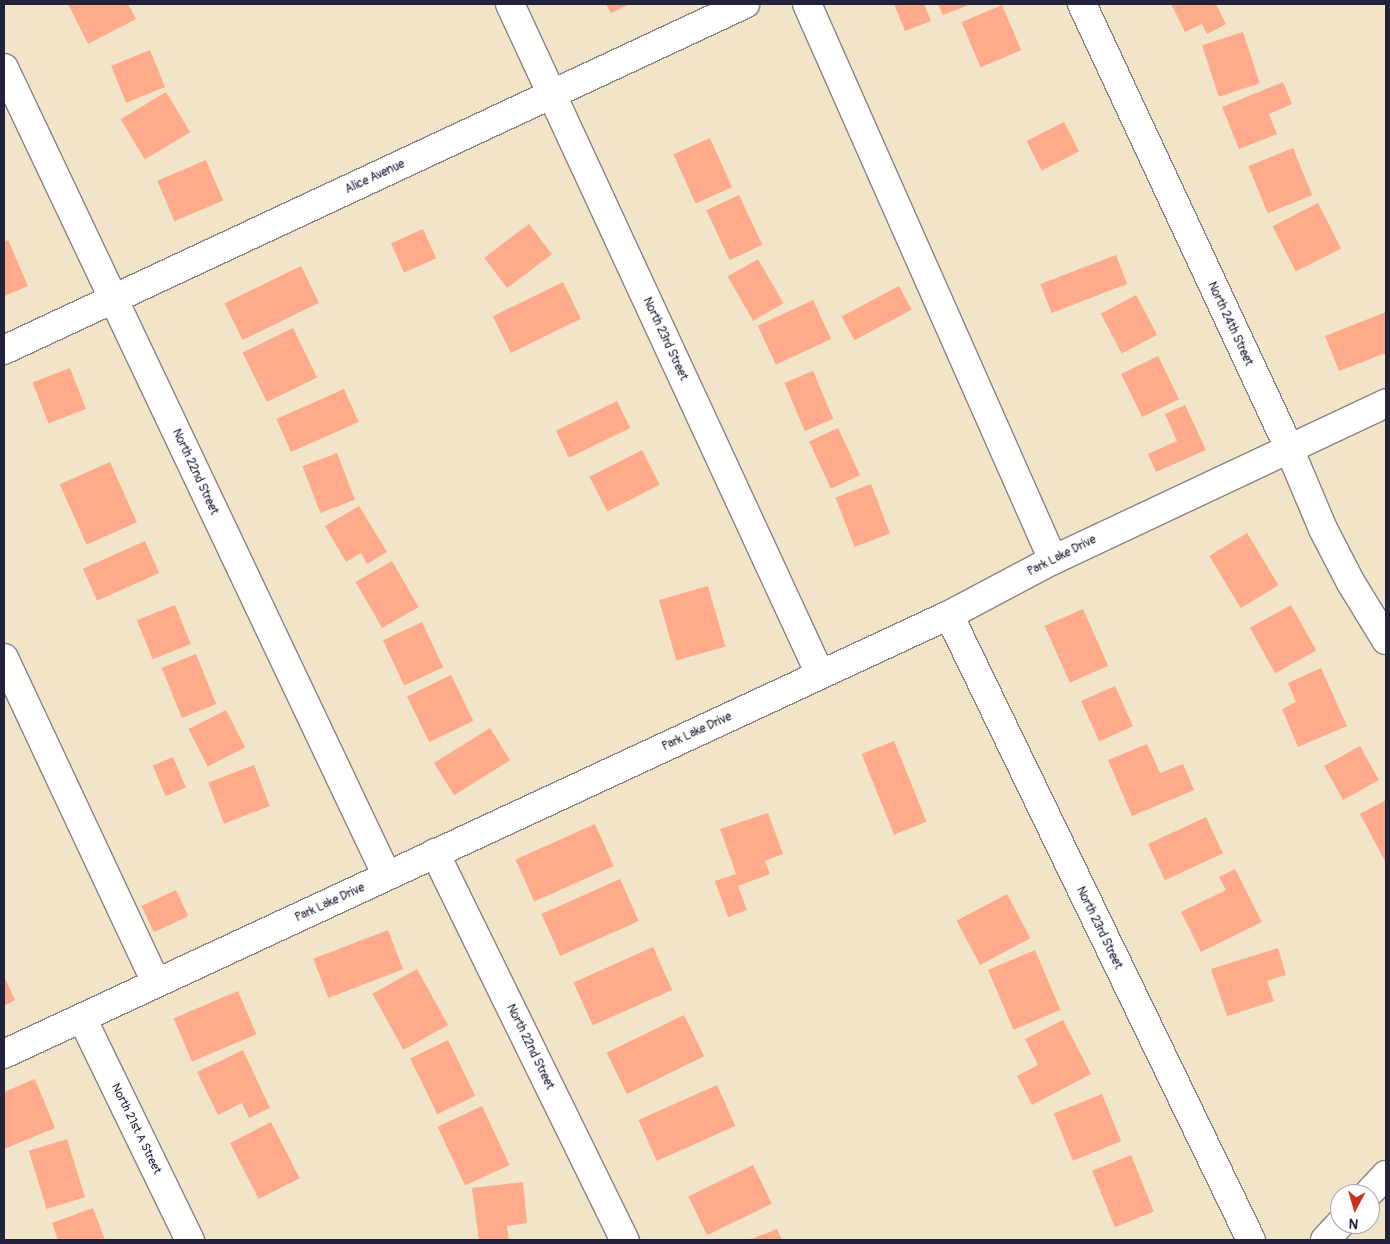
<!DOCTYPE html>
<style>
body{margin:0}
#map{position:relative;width:1390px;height:1244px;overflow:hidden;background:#f1e4c8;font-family:Pangolin,sans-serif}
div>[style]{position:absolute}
.building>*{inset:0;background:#feaa8b;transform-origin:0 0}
.roads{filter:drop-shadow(1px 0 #8a8382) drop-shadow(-1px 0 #8a8382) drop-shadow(0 1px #8a8382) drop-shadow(0 -1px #8a8382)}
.minor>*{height:28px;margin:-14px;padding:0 14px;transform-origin:14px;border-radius:14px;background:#fff}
span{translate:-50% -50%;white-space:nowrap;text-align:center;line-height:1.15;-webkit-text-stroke:5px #fff;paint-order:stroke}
.street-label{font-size:12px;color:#22223b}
.frame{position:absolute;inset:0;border:5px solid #22223b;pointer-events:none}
.north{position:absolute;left:1330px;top:1184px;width:50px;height:50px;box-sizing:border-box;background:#fff;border:1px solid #a7a7b1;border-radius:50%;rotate:186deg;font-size:14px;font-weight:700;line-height:20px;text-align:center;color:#22223b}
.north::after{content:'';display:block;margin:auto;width:18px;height:22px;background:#c8321e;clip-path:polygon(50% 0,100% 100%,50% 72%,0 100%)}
</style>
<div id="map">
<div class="building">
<i style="clip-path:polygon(68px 4px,128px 4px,136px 19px,88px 44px)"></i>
<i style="clip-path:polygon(606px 4px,630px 4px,611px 13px)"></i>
<i style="clip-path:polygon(894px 4px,924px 4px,931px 21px,905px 31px)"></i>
<i style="clip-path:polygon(938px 4px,971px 4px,943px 15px)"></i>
<i style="clip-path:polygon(1171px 4px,1216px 4px,1226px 24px,1207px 34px,1202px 24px,1185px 32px)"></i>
<i style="left:1002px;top:5px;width:49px;height:44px;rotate:67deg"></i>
<i style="left:1243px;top:32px;width:54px;height:43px;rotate:72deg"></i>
<i style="left:150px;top:50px;width:40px;height:42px;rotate:68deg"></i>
<i style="clip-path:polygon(1283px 82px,1292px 104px,1269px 114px,1277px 134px,1239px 149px,1222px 107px)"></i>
<i style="left:166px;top:92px;width:47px;height:53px;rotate:59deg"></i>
<i style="left:1064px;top:122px;width:33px;height:42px;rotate:63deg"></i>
<i style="left:710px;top:138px;width:54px;height:40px;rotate:66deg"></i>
<i style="left:1293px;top:148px;width:51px;height:48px;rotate:68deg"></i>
<i style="left:206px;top:160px;width:44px;height:53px;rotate:67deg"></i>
<i style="left:739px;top:195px;width:55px;height:36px;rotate:65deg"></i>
<i style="left:1318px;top:203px;width:51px;height:51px;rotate:63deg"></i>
<i style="left:529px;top:224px;width:38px;height:56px;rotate:53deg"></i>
<i style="left:423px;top:229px;width:32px;height:35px;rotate:66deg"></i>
<i style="clip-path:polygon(8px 240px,28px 286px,4px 296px,4px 242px)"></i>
<i style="left:1116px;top:255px;width:31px;height:81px;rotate:69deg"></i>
<i style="left:758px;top:259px;width:51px;height:35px;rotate:60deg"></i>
<i style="left:301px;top:266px;width:41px;height:85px;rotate:64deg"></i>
<i style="left:563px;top:282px;width:41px;height:78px;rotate:64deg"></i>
<i style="left:899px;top:286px;width:27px;height:65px;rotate:62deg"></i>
<i style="left:1136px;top:295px;width:45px;height:40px;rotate:62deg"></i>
<i style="left:813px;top:300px;width:43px;height:61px;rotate:65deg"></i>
<i style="clip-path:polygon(1386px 312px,1386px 353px,1339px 371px,1325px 336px)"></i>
<i style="left:293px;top:328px;width:55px;height:56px;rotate:64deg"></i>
<i style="left:1158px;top:356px;width:48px;height:41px;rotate:64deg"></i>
<i style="left:70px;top:368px;width:44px;height:40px;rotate:69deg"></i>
<i style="left:813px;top:371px;width:52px;height:31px;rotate:67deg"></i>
<i style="left:344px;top:389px;width:36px;height:74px;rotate:66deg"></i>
<i style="left:617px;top:401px;width:30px;height:68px;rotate:64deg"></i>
<i style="clip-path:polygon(1185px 405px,1206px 450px,1156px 472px,1148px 454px,1177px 441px,1165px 414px)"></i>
<i style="left:838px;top:428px;width:52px;height:32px;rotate:65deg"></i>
<i style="left:642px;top:450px;width:39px;height:59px;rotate:63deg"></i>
<i style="left:337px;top:453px;width:50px;height:37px;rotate:69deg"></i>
<i style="left:110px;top:462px;width:66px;height:55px;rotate:66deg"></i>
<i style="left:871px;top:484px;width:53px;height:38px;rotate:69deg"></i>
<i style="clip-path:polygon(359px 506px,387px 552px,367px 564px,361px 553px,346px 562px,325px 526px)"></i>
<i style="left:1247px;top:533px;width:61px;height:44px;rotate:59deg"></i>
<i style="left:145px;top:541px;width:35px;height:68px;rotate:66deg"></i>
<i style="left:392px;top:561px;width:53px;height:42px;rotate:60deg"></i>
<i style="left:708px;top:586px;width:63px;height:51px;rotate:74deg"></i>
<i style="left:175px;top:605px;width:42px;height:41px;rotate:68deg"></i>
<i style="left:1291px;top:605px;width:52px;height:47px;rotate:61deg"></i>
<i style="left:1083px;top:609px;width:62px;height:42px;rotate:66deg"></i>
<i style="left:422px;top:622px;width:50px;height:43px;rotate:65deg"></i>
<i style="left:196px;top:654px;width:54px;height:37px;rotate:68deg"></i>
<i style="clip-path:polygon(1321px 668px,1347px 726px,1298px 747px,1282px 709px,1296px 702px,1288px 683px)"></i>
<i style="left:451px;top:675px;width:51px;height:49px;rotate:64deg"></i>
<i style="left:1115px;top:686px;width:44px;height:37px;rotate:66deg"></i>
<i style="left:226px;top:710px;width:42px;height:42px;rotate:63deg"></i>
<i style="left:490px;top:728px;width:38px;height:66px;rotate:58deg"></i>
<i style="left:894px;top:741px;width:87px;height:35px;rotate:68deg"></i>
<i style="clip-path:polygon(1147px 744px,1160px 773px,1183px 764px,1194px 790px,1132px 816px,1108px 760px)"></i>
<i style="left:1360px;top:746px;width:39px;height:41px;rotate:61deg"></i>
<i style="left:173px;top:757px;width:33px;height:22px;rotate:67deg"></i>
<i style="left:254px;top:765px;width:44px;height:49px;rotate:69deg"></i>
<i style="clip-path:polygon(1386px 800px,1386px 863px,1360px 814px)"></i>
<i style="clip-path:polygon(768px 813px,783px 854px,765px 861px,770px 874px,738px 886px,747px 910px,728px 917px,715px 881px,736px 874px,720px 829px)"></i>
<i style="left:1206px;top:817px;width:40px;height:64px;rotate:65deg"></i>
<i style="left:595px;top:824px;width:46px;height:87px;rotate:66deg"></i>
<i style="clip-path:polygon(1235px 869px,1262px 922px,1201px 952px,1181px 912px,1226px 890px,1219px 877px)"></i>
<i style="left:620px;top:879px;width:46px;height:86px;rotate:66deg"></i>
<i style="left:176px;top:890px;width:29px;height:38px;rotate:65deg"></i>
<i style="left:1007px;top:894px;width:50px;height:57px;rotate:62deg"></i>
<i style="left:388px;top:930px;width:42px;height:80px;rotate:69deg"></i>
<i style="left:653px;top:947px;width:47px;height:87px;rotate:66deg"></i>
<i style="clip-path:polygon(1278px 948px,1286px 975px,1267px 981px,1274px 1001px,1227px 1016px,1211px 969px)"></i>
<i style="left:1035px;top:950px;width:65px;height:51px;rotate:67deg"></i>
<i style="left:417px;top:969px;width:64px;height:51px;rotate:61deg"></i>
<i style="clip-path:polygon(4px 976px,15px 1000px,4px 1006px)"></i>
<i style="left:238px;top:991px;width:47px;height:70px;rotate:67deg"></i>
<i style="left:684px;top:1015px;width:46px;height:86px;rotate:64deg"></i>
<i style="clip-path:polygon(1063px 1020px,1091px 1074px,1032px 1105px,1017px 1076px,1038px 1065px,1025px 1039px)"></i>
<i style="left:448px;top:1040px;width:62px;height:42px;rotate:64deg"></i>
<i style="clip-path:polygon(243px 1050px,270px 1108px,249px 1118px,242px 1103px,218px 1115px,197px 1072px)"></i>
<i style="clip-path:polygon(35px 1079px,55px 1128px,4px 1149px,4px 1092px)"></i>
<i style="left:717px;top:1085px;width:45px;height:86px;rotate:66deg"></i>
<i style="left:1102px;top:1094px;width:51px;height:52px;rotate:68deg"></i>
<i style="left:482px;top:1106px;width:65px;height:49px;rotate:65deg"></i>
<i style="left:271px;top:1122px;width:63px;height:46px;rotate:63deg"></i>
<i style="left:67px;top:1139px;width:61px;height:40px;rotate:73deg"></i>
<i style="left:1131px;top:1155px;width:61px;height:42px;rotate:68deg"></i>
<i style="left:753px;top:1165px;width:43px;height:72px;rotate:64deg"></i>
<i style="clip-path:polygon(523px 1182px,527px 1223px,507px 1226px,509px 1240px,479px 1240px,472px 1188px)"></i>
<i style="clip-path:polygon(93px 1208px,105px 1240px,58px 1240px,52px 1223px)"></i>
<i style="clip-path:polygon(777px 1229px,782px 1240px,749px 1240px)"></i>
</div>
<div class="roads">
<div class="minor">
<i style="left:510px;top:4px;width:738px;rotate:65.17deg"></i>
<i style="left:807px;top:4px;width:608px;rotate:66.13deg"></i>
<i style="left:1082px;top:4px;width:488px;rotate:65deg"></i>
<i style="left:1288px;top:446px;width:90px;rotate:67.1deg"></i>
<i style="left:1323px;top:529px;width:61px;rotate:62.6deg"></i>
<i style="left:1351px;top:583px;width:67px;rotate:58.4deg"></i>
<i style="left:4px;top:68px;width:894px;rotate:64.64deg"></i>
<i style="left:4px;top:350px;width:818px;rotate:-25.03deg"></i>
<i style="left:949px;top:615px;width:694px;rotate:64.21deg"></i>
<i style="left:4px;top:658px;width:359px;rotate:64.9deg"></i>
<i style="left:435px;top:853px;width:431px;rotate:63.9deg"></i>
<i style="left:82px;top:1018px;width:247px;rotate:64.1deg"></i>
<i style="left:4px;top:1054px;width:1042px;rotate:-24.92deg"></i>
<i style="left:949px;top:615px;width:118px;rotate:-27.9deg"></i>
<i style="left:1053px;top:560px;width:368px;rotate:-25.2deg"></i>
<i style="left:1368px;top:1194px;width:26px;rotate:-47deg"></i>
<i style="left:1325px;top:1240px;width:22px;rotate:-47deg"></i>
</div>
</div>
<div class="street-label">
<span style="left:375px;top:177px;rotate:-25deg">Alice Avenue</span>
<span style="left:1230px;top:324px;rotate:65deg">North 24th Street</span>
<span style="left:665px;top:339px;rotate:65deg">North 23rd Street</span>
<span style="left:195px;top:472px;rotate:65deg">North 22nd Street</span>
<span style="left:1062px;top:556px;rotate:-27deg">Park Lake Drive</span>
<span style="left:697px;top:732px;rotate:-25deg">Park Lake Drive</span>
<span style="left:330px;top:903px;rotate:-25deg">Park Lake Drive</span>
<span style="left:1099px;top:928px;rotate:64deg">North 23rd Street</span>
<span style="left:530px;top:1047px;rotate:64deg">North 22nd Street</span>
<span style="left:136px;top:1129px;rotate:64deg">North 21st A Street</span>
</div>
<div class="frame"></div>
<div class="north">N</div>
</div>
